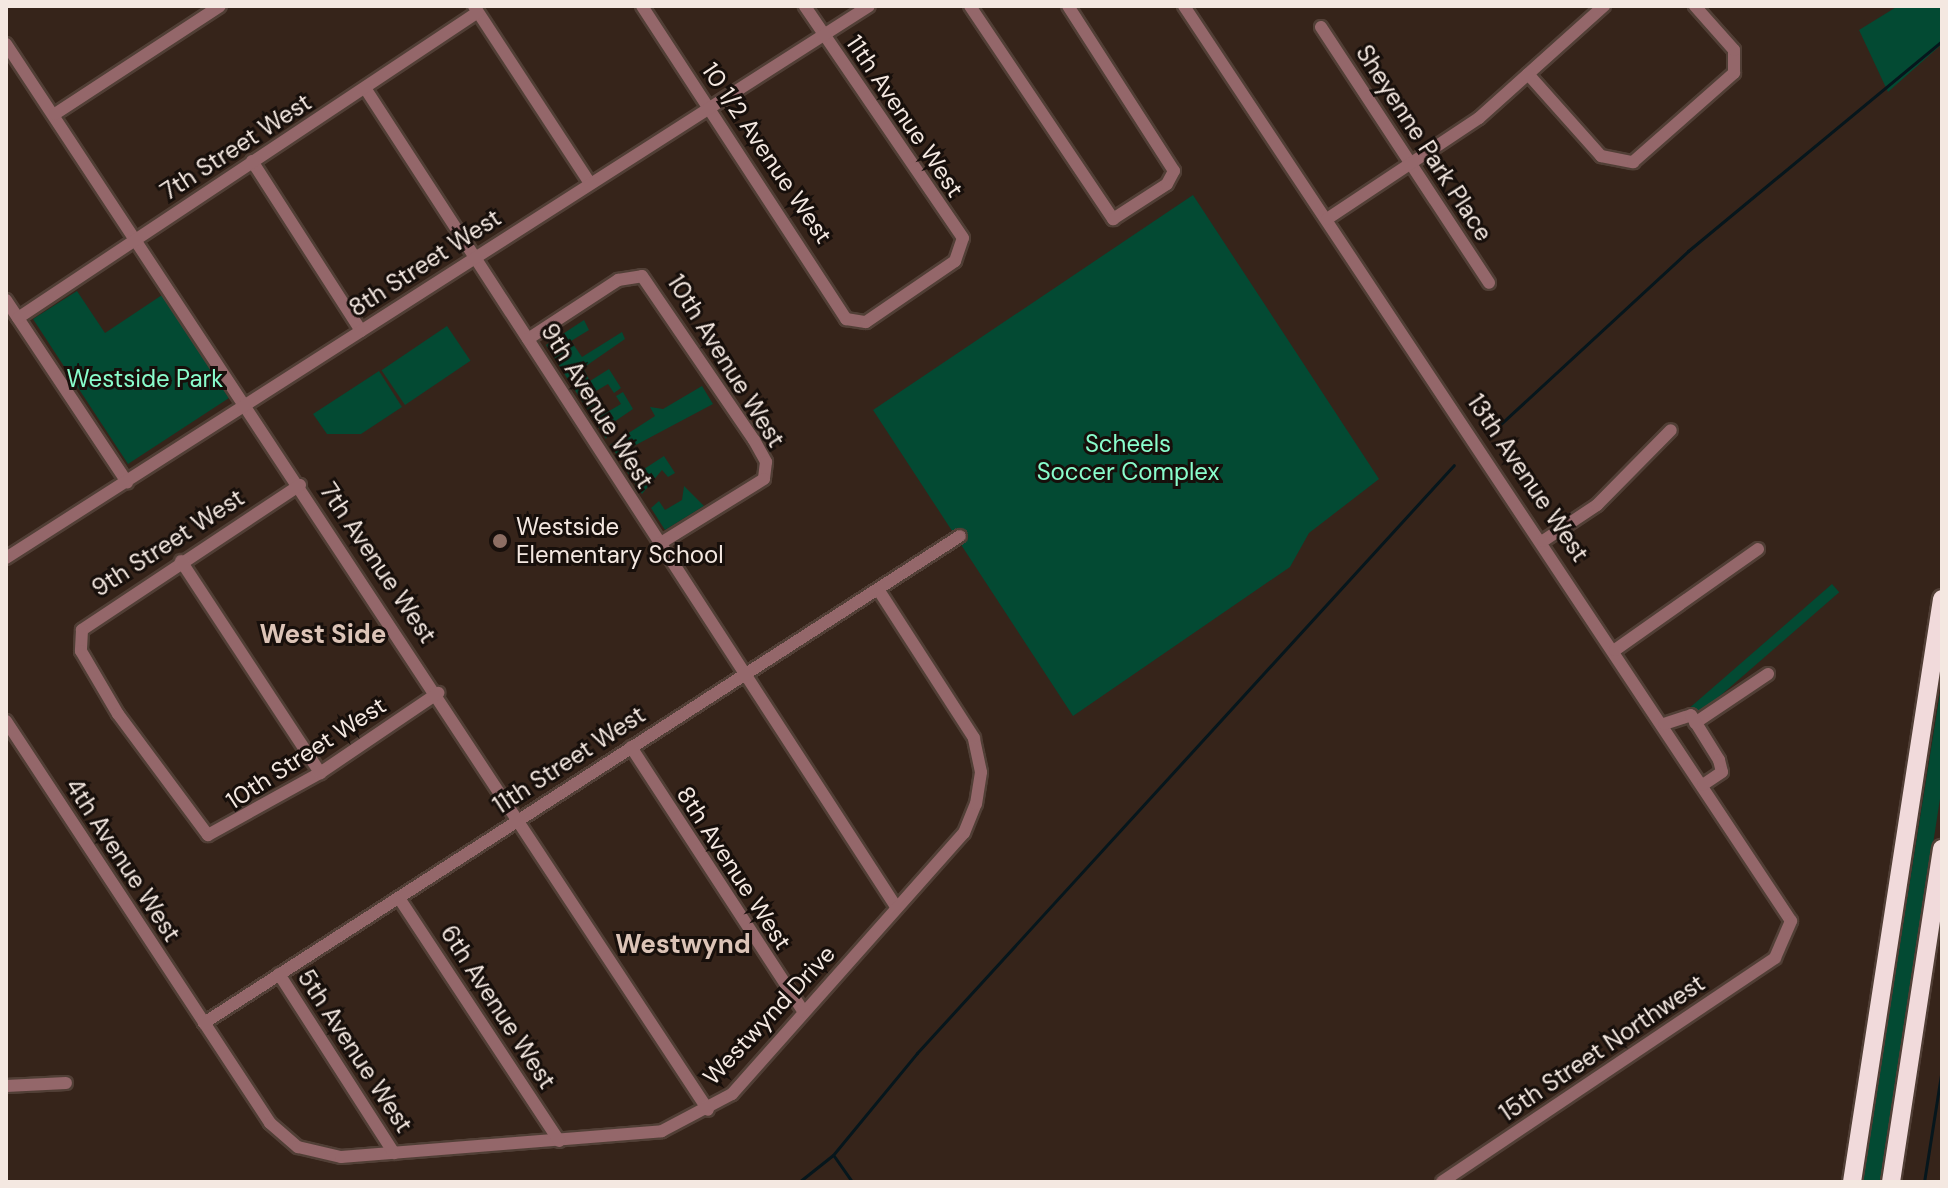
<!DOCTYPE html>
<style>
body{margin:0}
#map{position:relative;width:1948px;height:1188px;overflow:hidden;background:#36241a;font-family:"DM Sans",sans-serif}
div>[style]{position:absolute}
.green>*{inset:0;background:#034a33;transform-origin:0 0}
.stream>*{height:3px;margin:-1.5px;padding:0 1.5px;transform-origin:1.5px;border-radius:1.5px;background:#06161c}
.roads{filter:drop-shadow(2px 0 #513f36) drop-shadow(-2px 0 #513f36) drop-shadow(0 2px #513f36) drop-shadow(0 -2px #513f36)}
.minor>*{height:12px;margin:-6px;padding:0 6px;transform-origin:6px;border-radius:6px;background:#94676a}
.highway>*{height:18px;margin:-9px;padding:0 9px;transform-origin:9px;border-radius:9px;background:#f1dadb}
.dots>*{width:22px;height:22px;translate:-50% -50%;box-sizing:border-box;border:4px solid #170f0b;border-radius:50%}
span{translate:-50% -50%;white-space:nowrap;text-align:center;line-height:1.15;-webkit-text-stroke:6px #170f0b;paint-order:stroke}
.street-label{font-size:24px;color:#f4e8e1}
.park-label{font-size:24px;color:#89fdcc}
.poi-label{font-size:24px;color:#f4e8e1}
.left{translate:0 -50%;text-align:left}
.neighbourhood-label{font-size:26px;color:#dcc4b7;font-weight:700}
.frame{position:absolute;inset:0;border:8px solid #f4e8e1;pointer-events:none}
</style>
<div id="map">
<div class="green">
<i style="clip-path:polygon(1898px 6px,1942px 6px,1942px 44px,1888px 92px,1859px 30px)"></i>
<i style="clip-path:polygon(1193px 195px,1379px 479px,1309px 533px,1290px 567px,1073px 716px,873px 410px)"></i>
<i style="clip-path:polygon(77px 291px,105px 333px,162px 295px,229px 398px,128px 464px,33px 319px)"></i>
<i style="clip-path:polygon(584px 320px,589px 330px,571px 341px,582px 357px,622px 332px,625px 339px,583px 368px,590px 381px,609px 369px,621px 388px,614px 393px,608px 384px,591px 394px,604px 414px,621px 404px,616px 396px,623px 392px,633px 409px,611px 424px,606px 439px,546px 345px)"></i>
<i style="left:447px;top:326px;width:42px;height:79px;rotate:56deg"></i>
<i style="clip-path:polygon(379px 371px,402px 407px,361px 434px,327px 434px,313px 414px)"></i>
<i style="clip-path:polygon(702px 386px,713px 404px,617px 455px,610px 445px,655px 416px,650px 407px,663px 409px)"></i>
<i style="clip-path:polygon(664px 456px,675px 473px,668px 477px,662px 470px,642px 494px,621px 463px,638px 473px)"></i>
<i style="clip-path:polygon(684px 486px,704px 506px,665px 530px,651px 508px,659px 501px,665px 510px,682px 500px)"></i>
<i style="left:1832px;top:584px;width:11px;height:192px;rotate:49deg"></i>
<i style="clip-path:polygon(1942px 680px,1942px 786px,1905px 1024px,1880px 1182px,1862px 1182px)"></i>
</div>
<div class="stream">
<i style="left:1492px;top:432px;width:267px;rotate:-42.7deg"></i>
<i style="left:1688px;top:251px;width:330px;rotate:-39.6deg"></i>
<i style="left:834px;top:1156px;width:32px;rotate:55deg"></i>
<i style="left:799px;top:1182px;width:43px;rotate:-38.5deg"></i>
<i style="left:833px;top:1155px;width:132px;rotate:-50.5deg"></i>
<i style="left:917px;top:1053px;width:796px;rotate:-47.6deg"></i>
<i style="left:1924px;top:1182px;width:115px;rotate:-81deg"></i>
</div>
<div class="roads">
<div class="minor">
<i style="left:474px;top:6px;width:212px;rotate:56.8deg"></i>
<i style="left:642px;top:6px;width:374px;rotate:56.9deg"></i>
<i style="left:846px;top:319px;width:20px;rotate:9deg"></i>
<i style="left:866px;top:322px;width:108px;rotate:-34.4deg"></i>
<i style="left:955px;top:261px;width:24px;rotate:-71deg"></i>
<i style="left:963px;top:238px;width:281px;rotate:-124.3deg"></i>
<i style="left:970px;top:6px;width:257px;rotate:56.1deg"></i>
<i style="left:1113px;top:219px;width:64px;rotate:-32.9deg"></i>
<i style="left:1167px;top:184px;width:15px;rotate:-62deg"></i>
<i style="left:1174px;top:171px;width:196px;rotate:-122.7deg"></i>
<i style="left:1184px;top:6px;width:1098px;rotate:56.44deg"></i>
<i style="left:1791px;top:921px;width:40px;rotate:113.4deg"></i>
<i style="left:1775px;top:958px;width:401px;rotate:146.1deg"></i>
<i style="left:1321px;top:27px;width:306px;rotate:56.7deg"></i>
<i style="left:6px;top:44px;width:1276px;rotate:56.63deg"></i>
<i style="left:1528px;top:74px;width:110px;rotate:48.3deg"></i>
<i style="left:1601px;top:156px;width:33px;rotate:11deg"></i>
<i style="left:1633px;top:162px;width:135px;rotate:-41.4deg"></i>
<i style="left:1734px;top:73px;width:23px;rotate:-90deg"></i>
<i style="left:1734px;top:50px;width:59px;rotate:-131.6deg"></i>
<i style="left:365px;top:88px;width:977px;rotate:57.03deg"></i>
<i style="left:55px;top:114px;width:197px;rotate:-33.2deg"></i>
<i style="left:252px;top:161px;width:202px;rotate:57.3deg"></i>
<i style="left:1327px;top:219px;width:182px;rotate:-33.6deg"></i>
<i style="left:1479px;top:118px;width:168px;rotate:-41.9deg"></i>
<i style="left:6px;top:300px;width:219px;rotate:56.4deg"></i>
<i style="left:18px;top:318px;width:552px;rotate:-33.63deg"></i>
<i style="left:528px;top:339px;width:108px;rotate:-33.2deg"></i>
<i style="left:618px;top:280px;width:24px;rotate:-9deg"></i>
<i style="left:642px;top:276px;width:199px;rotate:55.7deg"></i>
<i style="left:754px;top:440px;width:25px;rotate:61deg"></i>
<i style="left:766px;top:462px;width:17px;rotate:97deg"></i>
<i style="left:764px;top:479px;width:123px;rotate:148.2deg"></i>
<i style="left:300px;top:485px;width:262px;rotate:146.4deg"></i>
<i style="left:82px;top:630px;width:21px;rotate:93deg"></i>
<i style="left:81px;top:651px;width:73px;rotate:59.6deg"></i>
<i style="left:118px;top:714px;width:151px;rotate:53.4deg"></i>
<i style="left:208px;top:835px;width:128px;rotate:-29deg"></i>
<i style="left:320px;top:773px;width:143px;rotate:-34.1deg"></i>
<i style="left:1543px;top:541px;width:65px;rotate:-33.7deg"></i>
<i style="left:1597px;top:505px;width:105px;rotate:-45.4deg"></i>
<i style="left:6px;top:558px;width:1024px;rotate:-32.6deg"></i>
<i style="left:181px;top:561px;width:254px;rotate:56.7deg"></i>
<i style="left:1615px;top:650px;width:175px;rotate:-35.2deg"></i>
<i style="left:6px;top:721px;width:481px;rotate:56.7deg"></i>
<i style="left:270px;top:1123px;width:37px;rotate:41deg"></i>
<i style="left:298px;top:1147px;width:44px;rotate:13.1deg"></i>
<i style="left:341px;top:1157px;width:322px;rotate:-4.6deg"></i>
<i style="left:662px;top:1131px;width:79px;rotate:-27.9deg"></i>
<i style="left:732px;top:1094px;width:349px;rotate:-48.4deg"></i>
<i style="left:964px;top:833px;width:31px;rotate:-68deg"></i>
<i style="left:976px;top:804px;width:32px;rotate:-81deg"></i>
<i style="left:981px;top:772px;width:35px;rotate:-102deg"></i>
<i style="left:974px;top:738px;width:177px;rotate:-122.8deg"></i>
<i style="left:1695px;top:723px;width:88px;rotate:-33.9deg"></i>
<i style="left:1664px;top:724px;width:28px;rotate:-18deg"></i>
<i style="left:1691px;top:715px;width:53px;rotate:58.1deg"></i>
<i style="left:1719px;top:760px;width:12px;rotate:76deg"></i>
<i style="left:1722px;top:772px;width:23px;rotate:146deg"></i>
<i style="left:631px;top:747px;width:316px;rotate:56.9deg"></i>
<i style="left:399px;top:898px;width:291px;rotate:56.6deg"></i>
<i style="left:279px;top:974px;width:213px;rotate:57.3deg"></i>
<i style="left:204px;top:1023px;width:899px;rotate:-32.79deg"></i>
<i style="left:6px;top:1086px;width:60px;rotate:-2.9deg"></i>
</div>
<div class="highway">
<i style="left:1852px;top:1182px;width:590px;rotate:-81.22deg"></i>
<i style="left:1891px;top:1182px;width:337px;rotate:-81.3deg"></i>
</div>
</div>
<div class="dots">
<i style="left:500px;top:541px;background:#8d6e63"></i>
</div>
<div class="street-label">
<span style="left:905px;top:116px;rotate:56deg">11th Avenue West</span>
<span style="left:1424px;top:143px;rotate:57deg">Sheyenne Park Place</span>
<span style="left:236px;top:147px;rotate:-33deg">7th Street West</span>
<span style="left:767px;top:153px;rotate:56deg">10 1/2 Avenue West</span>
<span style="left:425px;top:263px;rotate:-33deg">8th Street West</span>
<span style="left:726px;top:361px;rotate:58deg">10th Avenue West</span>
<span style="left:597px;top:406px;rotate:58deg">9th Avenue West</span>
<span style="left:1528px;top:478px;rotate:56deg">13th Avenue West</span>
<span style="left:168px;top:543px;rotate:-33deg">9th Street West</span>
<span style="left:378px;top:563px;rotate:56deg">7th Avenue West</span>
<span style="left:306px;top:753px;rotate:-33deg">10th Street West</span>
<span style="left:569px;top:760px;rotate:-33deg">11th Street West</span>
<span style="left:123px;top:860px;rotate:57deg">4th Avenue West</span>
<span style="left:734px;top:868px;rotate:57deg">8th Avenue West</span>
<span style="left:498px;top:1007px;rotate:57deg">6th Avenue West</span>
<span style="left:769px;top:1015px;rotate:-47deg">Westwynd Drive</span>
<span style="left:1602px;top:1048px;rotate:-34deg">15th Street Northwest</span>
<span style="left:355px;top:1051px;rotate:57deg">5th Avenue West</span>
</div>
<div class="park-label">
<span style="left:145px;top:379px">Westside Park</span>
<span style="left:1128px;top:458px">Scheels<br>Soccer Complex</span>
</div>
<div class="poi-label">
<span class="left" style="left:516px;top:541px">Westside<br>Elementary School</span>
</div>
<div class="neighbourhood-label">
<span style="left:323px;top:635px">West Side</span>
<span style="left:683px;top:945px">Westwynd</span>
</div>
<div class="frame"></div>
</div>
